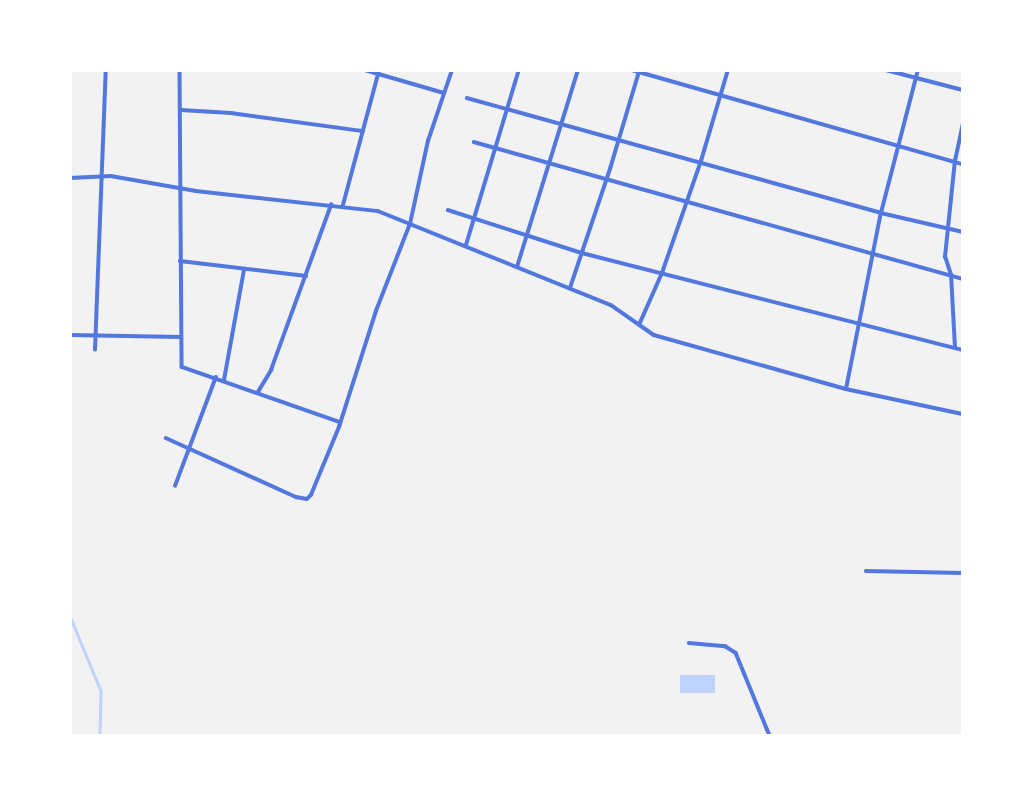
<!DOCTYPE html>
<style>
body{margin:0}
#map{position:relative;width:1033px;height:806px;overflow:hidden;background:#f2f2f2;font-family:"Open Sans",sans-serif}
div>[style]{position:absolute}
.water>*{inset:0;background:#bfd3fe;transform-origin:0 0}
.stream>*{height:2.5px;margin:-1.25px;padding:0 1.25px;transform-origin:1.25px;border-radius:1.25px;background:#bfd3fe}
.minor>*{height:3.5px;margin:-1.75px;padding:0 1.75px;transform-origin:1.75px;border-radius:1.75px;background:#5277de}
span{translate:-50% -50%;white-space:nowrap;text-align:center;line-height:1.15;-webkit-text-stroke:5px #fff;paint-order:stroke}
.frame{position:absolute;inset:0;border:72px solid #fff;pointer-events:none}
</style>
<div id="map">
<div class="water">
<i style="left:680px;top:675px;width:35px;height:18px"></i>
</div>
<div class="stream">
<i style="left:70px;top:616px;width:81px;rotate:67.5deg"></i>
<i style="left:101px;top:691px;width:45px;rotate:91.3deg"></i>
</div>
<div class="minor">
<i style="left:180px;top:70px;width:297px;rotate:89.6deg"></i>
<i style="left:182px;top:367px;width:167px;rotate:19.2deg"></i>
<i style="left:365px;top:70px;width:82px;rotate:16.2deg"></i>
<i style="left:632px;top:70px;width:344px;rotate:15.9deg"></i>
<i style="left:886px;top:70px;width:80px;rotate:14.6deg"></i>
<i style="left:467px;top:98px;width:430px;rotate:15.5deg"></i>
<i style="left:881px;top:213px;width:84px;rotate:13deg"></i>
<i style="left:181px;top:110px;width:50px;rotate:3.4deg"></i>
<i style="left:231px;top:113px;width:133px;rotate:7.8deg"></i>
<i style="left:474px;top:142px;width:508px;rotate:15.65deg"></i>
<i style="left:70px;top:178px;width:41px;rotate:-2.8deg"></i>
<i style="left:111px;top:176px;width:86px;rotate:10deg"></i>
<i style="left:196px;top:191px;width:183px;rotate:6.3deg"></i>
<i style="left:378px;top:211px;width:251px;rotate:22deg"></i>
<i style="left:611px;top:305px;width:52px;rotate:34.9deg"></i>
<i style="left:654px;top:335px;width:199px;rotate:15.7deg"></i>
<i style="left:846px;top:389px;width:120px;rotate:12.1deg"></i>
<i style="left:343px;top:205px;width:136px;rotate:-75deg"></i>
<i style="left:448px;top:210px;width:141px;rotate:17.8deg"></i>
<i style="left:582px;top:253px;width:393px;rotate:14.3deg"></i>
<i style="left:466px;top:245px;width:183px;rotate:-73.2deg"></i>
<i style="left:180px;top:261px;width:127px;rotate:6.8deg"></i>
<i style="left:517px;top:267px;width:206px;rotate:-72.8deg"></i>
<i style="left:570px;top:288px;width:126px;rotate:-71.4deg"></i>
<i style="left:610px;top:169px;width:101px;rotate:-73.4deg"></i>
<i style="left:639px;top:325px;width:57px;rotate:-66.1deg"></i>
<i style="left:662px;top:273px;width:119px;rotate:-70.8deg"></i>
<i style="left:701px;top:161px;width:95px;rotate:-73.5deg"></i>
<i style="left:70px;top:335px;width:111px;rotate:1deg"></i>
<i style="left:955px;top:348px;width:73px;rotate:-93.1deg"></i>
<i style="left:951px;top:275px;width:19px;rotate:-108deg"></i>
<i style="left:945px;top:257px;width:97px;rotate:-84.1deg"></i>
<i style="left:955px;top:161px;width:40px;rotate:-78deg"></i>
<i style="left:95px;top:350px;width:280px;rotate:-87.8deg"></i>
<i style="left:224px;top:380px;width:112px;rotate:-79.7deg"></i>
<i style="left:846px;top:389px;width:179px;rotate:-78.8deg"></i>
<i style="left:881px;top:213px;width:148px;rotate:-75.5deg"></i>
<i style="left:258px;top:392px;width:26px;rotate:-59deg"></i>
<i style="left:271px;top:370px;width:176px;rotate:-70deg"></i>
<i style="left:166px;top:438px;width:143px;rotate:24.4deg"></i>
<i style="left:296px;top:497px;width:11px;rotate:10deg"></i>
<i style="left:307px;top:499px;width:6px;rotate:-45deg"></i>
<i style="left:311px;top:495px;width:74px;rotate:-67.6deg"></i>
<i style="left:339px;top:427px;width:122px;rotate:-72.3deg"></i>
<i style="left:376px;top:311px;width:93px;rotate:-68.7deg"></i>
<i style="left:410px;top:224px;width:85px;rotate:-77.8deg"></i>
<i style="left:428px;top:141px;width:75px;rotate:-71.3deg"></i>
<i style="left:175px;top:486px;width:116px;rotate:-69.4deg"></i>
<i style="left:866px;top:571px;width:97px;rotate:1.2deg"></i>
<i style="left:689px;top:643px;width:36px;rotate:5deg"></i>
<i style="left:725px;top:646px;width:13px;rotate:32deg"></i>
<i style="left:736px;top:653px;width:90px;rotate:67.7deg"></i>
</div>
<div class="frame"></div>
</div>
